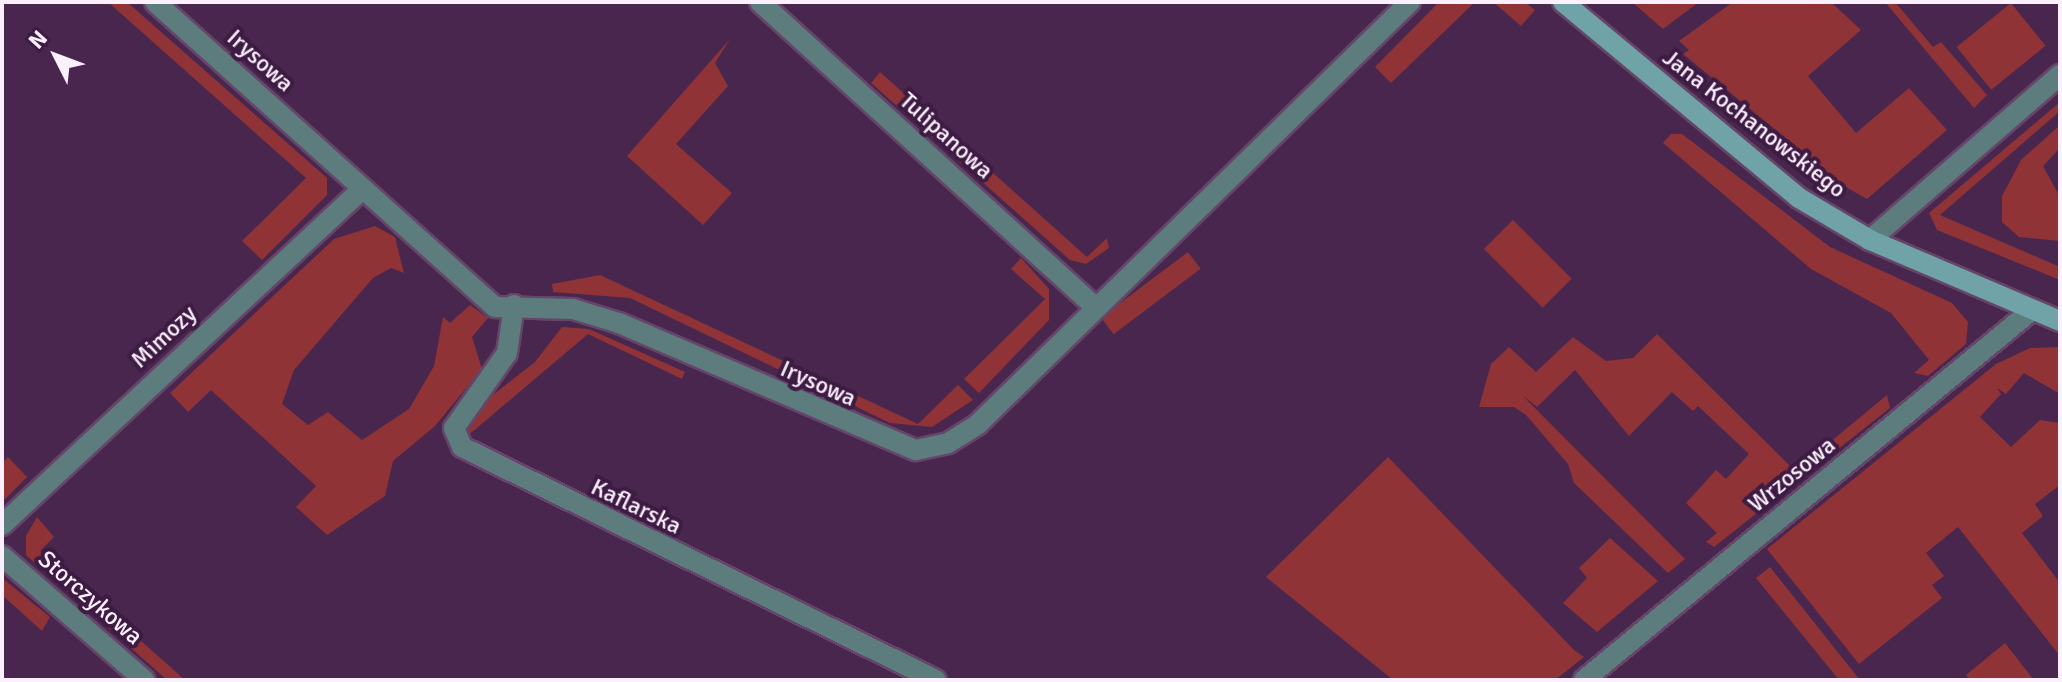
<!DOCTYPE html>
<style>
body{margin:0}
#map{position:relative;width:2062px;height:682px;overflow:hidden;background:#48264e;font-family:Signika,sans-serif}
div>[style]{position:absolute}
.green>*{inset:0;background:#8f3336;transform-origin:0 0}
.roads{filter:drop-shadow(2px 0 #65466a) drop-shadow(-2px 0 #65466a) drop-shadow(0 2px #65466a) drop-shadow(0 -2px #65466a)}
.street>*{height:20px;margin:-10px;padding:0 10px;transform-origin:10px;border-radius:10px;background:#5c7c7e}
.secondary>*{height:20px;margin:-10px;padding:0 10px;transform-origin:10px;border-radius:10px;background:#6fa3a7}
span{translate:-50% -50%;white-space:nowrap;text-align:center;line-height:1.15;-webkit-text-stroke:8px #3d1b43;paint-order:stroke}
.street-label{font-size:24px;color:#fceffe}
.frame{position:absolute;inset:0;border:4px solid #fceffe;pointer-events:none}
.north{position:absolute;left:16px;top:16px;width:80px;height:80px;-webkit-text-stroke:6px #3d1b43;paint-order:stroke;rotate:312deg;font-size:22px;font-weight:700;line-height:32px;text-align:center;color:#fceffe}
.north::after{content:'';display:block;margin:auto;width:28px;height:36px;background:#fceffe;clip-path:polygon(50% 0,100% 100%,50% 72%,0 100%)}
</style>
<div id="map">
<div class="green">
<i style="clip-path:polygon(108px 2px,127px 2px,327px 178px,327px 195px,262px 260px,242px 241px,306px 178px)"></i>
<i style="clip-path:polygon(1439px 2px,1475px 2px,1391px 83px,1375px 67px)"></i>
<i style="clip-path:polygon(1493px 2px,1525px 2px,1535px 10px,1521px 26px)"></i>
<i style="clip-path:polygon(1632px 2px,1699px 2px,1663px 29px)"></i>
<i style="clip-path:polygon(1733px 2px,1831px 2px,1861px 30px,1808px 76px,1856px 133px,1909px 88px,1947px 130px,1867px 199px,1844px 186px,1683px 54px,1689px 50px,1679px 41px)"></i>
<i style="clip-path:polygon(1885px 2px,1895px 2px,1933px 47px,1941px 42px,1987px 95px,1974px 108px)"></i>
<i style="left:2011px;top:3px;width:55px;height:70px;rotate:51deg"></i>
<i style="clip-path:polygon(730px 39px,715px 63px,728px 86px,676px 144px,732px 193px,703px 225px,627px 156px)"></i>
<i style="clip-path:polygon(880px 72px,1087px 257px,1107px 238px,1109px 248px,1086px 264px,1070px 260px,871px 83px)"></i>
<i style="clip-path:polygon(2060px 102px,2060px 111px,1940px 215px,2060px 267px,2060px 280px,1937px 230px,1929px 213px)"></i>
<i style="clip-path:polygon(2060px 125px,2060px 148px,2043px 166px,2060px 197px,2060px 241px,2019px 237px,2002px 222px,2002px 196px,2021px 160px)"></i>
<i style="clip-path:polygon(1671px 134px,1682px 134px,1830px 247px,1952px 303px,1968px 322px,1966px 344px,1928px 376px,1914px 373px,1929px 360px,1891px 313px,1811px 269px,1663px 143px)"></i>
<i style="left:1513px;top:220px;width:83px;height:41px;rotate:45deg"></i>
<i style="clip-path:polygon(375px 226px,395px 237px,404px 273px,391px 268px,373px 278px,294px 370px,282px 404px,308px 425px,328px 412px,362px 440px,409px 409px,434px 366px,443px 317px,450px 323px,470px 305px,488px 318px,472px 337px,482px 369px,435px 426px,393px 461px,385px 496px,327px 535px,296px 507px,316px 486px,211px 390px,188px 412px,170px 393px,334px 239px)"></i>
<i style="left:1188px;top:252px;width:21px;height:109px;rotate:53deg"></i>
<i style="clip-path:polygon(1021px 258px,1049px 289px,1049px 320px,979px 393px,964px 379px,1045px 299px,1011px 269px)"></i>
<i style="clip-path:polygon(600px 275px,918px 424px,958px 385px,973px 400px,932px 427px,890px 423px,630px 298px,553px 292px,552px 284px)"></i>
<i style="clip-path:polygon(562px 327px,589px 329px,685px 372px,682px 379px,588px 334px,465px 438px,472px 411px,535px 362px)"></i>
<i style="clip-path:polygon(1657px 334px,1795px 471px,1887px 395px,1890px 408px,1714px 547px,1706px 542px,1717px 533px,1686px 503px,1716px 470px,1726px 479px,1749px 454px,1698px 406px,1693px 411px,1672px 392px,1629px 436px,1575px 370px,1537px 407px,1522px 395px,1685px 559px,1668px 573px,1574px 483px,1568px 464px,1526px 415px,1514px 407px,1479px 407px,1491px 364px,1509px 347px,1536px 372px,1573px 337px,1606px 361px,1633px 358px)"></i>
<i style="clip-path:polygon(2060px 347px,2060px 394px,2024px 373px,2006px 394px,1997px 388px,2001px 394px,1980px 417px,2011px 447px,2040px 420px,2060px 423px,2060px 485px,2035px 504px,2043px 516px,2022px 533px,2060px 583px,2060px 656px,1958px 527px,1926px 553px,1944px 576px,1932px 585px,1942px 598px,1859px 664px,1767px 549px,1996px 364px,2030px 348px)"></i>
<i style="clip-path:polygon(8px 457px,27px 477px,2px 502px,2px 463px)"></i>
<i style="clip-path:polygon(1388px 457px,1574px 650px,1584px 657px,1555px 680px,1393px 680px,1266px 577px)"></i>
<i style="clip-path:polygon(37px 517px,54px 537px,40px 551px,185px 680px,167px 680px,26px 555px,26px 536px)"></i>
<i style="clip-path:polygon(1610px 538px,1658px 581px,1597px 632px,1563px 603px,1587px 578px,1579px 568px)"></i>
<i style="clip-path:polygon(1770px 567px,1860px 680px,1839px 680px,1756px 578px)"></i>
<i style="clip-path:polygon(2px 578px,50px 617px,42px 631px,2px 595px)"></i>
<i style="clip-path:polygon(2005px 643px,2034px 680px,1970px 680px,1966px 675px)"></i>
</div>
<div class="roads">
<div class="street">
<i style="left:155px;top:2px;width:457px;rotate:41.9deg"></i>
<i style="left:495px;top:307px;width:78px;rotate:1.5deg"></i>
<i style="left:573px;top:309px;width:48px;rotate:16.9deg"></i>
<i style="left:619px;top:323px;width:323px;rotate:23.2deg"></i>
<i style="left:916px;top:450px;width:33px;rotate:-12deg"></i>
<i style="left:948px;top:443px;width:36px;rotate:-32deg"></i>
<i style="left:978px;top:424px;width:604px;rotate:-44.33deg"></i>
<i style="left:760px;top:2px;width:454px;rotate:42.3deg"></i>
<i style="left:1870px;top:240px;width:252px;rotate:-41deg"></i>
<i style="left:514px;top:305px;width:49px;rotate:98.3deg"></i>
<i style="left:507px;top:353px;width:92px;rotate:125.2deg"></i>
<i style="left:454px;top:428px;width:21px;rotate:67deg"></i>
<i style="left:462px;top:447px;width:528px;rotate:26.18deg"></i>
<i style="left:2px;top:525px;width:492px;rotate:-43deg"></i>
<i style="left:2px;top:556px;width:189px;rotate:41.1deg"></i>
<i style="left:1584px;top:680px;width:581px;rotate:-39.55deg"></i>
</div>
<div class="secondary">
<i style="left:1563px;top:2px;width:307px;rotate:39.7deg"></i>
<i style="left:1799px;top:198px;width:82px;rotate:30.6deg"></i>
<i style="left:1870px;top:240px;width:207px;rotate:23.1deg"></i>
</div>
</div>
<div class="street-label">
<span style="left:260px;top:61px;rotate:42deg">Irysowa</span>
<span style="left:1754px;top:124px;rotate:38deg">Jana Kochanowskiego</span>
<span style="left:946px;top:136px;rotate:42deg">Tulipanowa</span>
<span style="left:164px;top:337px;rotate:-43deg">Mimozy</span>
<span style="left:818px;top:384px;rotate:24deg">Irysowa</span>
<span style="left:1792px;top:475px;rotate:-39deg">Wrzosowa</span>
<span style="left:636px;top:507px;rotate:26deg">Kaflarska</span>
<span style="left:90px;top:598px;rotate:41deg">Storczykowa</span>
</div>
<div class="frame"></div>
<div class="north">N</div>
</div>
